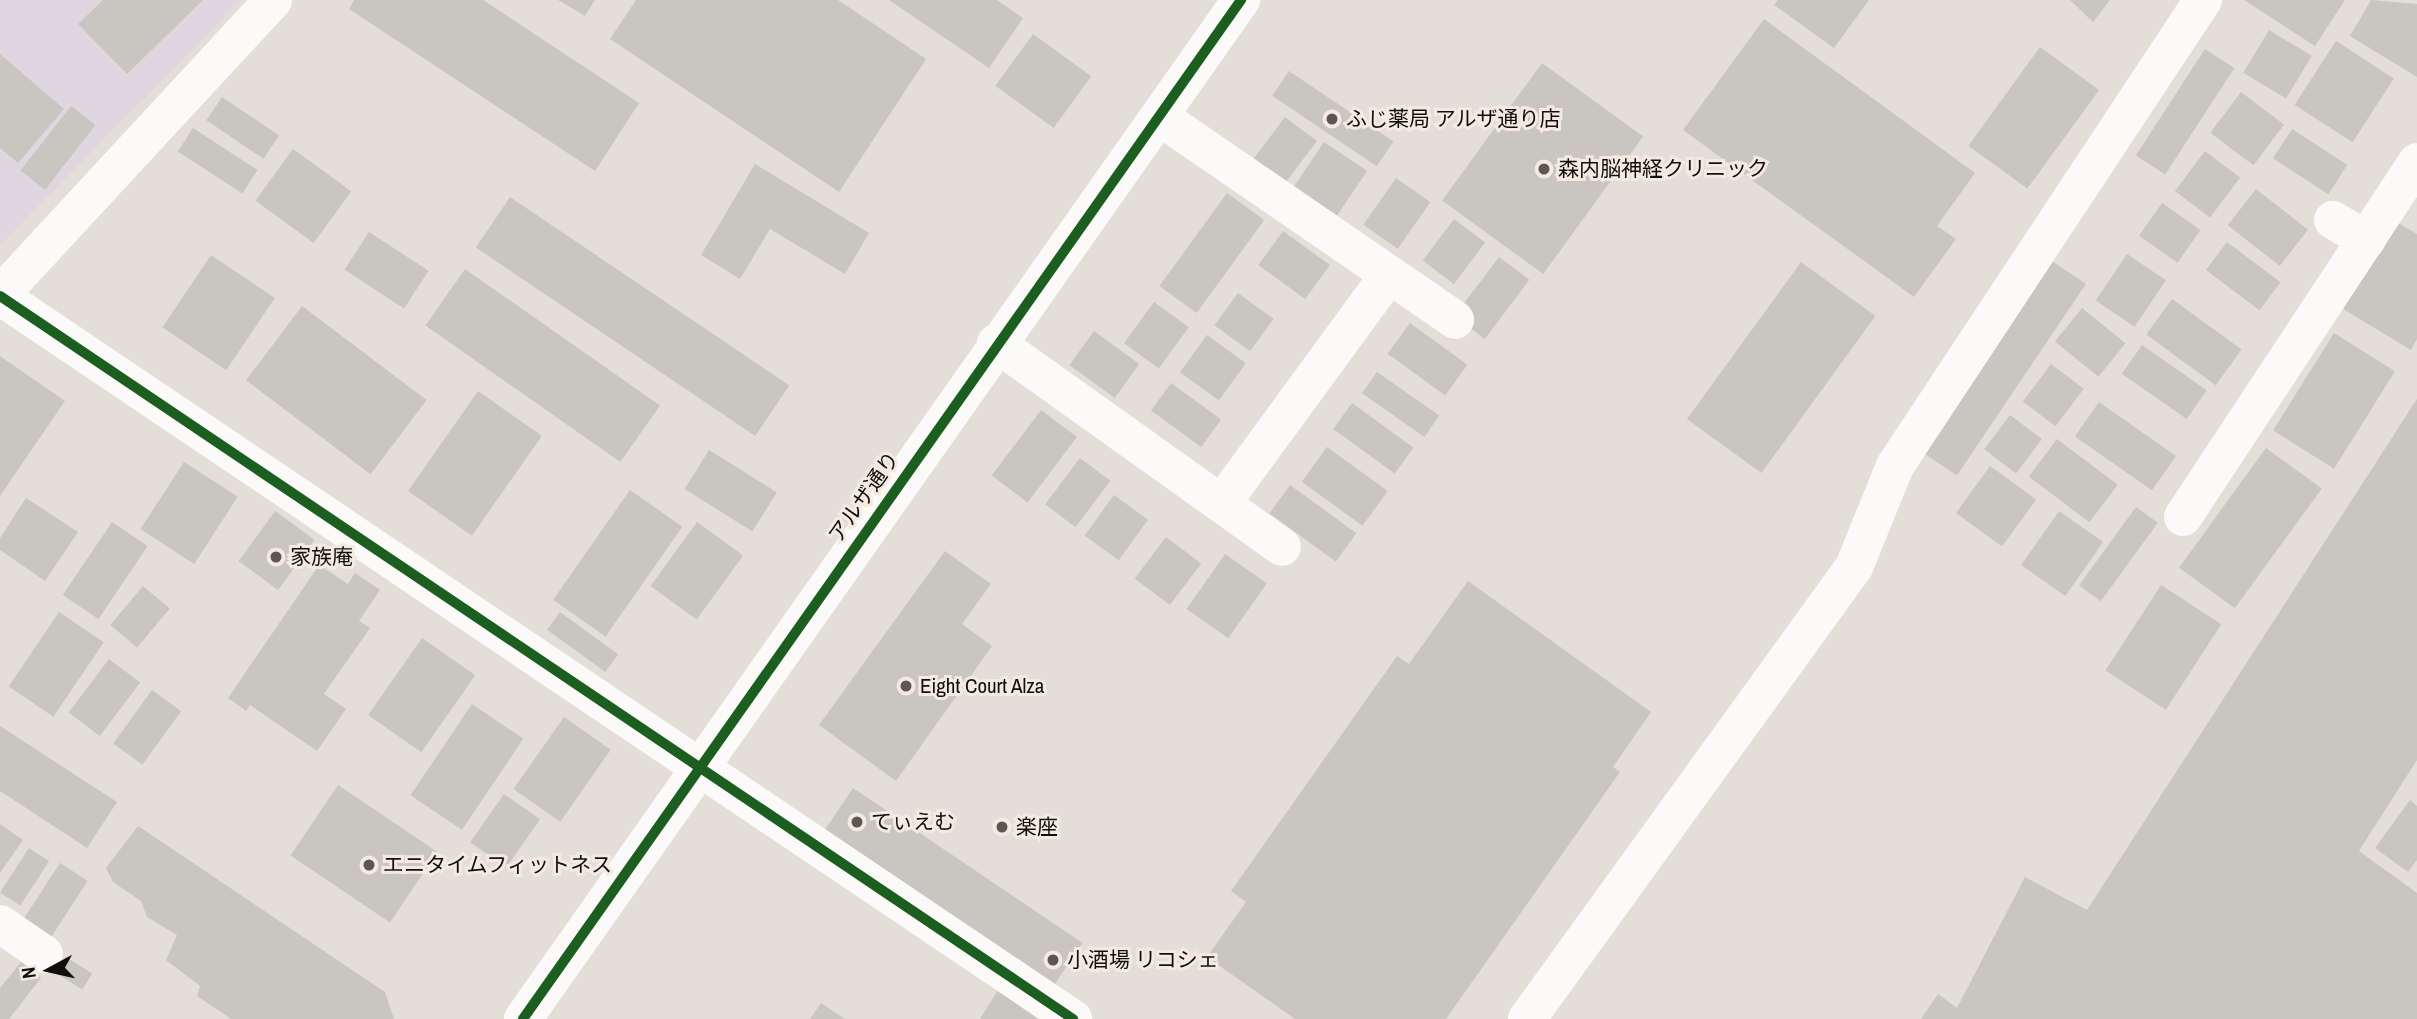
<!DOCTYPE html>
<meta charset="utf-8">
<style>
body{margin:0}
#map{position:relative;width:2417px;height:1019px;overflow:hidden;background:#e4ded9;font-family:"Archivo Narrow","Noto Sans JP",sans-serif}
div>[style]{position:absolute}
.education>*{inset:0;background:#ded7e0}
.building>*{inset:0;background:#c9c5c1;transform-origin:0 0}
.minor>*{height:38px;margin:-19px;padding:0 19px;transform-origin:19px;border-radius:19px;background:#fbfaf9}
.cycleway>*{height:10px;margin:-5px;padding:0 5px;transform-origin:5px;border-radius:5px;background:#1b5e20}
.dots>*{width:19px;height:19px;translate:-50% -50%;box-sizing:border-box;border:4px solid #f5eae1;border-radius:50%}
span{translate:-50% -50%;white-space:nowrap;text-align:center;line-height:1.15;-webkit-text-stroke:6px #f5eae1;paint-order:stroke}
.poi-label{font-size:21px;color:#110e0b}
.left{translate:0 -50%;text-align:left}
.street-label{font-size:21px;color:#110e0b}
.north{position:absolute;left:14px;top:935px;width:70px;height:70px;-webkit-text-stroke:5px #f5eae1;paint-order:stroke;rotate:262deg;font-size:19px;font-weight:700;line-height:28px;text-align:center;color:#110e0b}
.north::after{content:'';display:block;margin:auto;width:24px;height:32px;background:#110e0b;clip-path:polygon(50% 0,100% 100%,50% 72%,0 100%)}
</style>
<div id="map">
<div class="education">
<i style="clip-path:polygon(0 0,241px 0,0 245px)"></i>
</div>
<div class="building">
<i style="clip-path:polygon(103px 0,203px 0,127px 74px,78px 24px)"></i>
<i style="clip-path:polygon(354px 0,483px 0,639px 103px,595px 171px,349px 9px)"></i>
<i style="clip-path:polygon(558px 0,595px 0,585px 16px)"></i>
<i style="clip-path:polygon(636px 0,838px 0,926px 59px,839px 192px,610px 39px)"></i>
<i style="clip-path:polygon(889px 0,997px 0,1023px 18px,989px 68px)"></i>
<i style="clip-path:polygon(1778px 0,1869px 0,1834px 48px,1774px 5px)"></i>
<i style="clip-path:polygon(2070px 0,2110px 0,2093px 22px)"></i>
<i style="clip-path:polygon(2244px 0,2345px 0,2315px 46px)"></i>
<i style="clip-path:polygon(2371px 0,2417px 4px,2417px 77px,2350px 36px)"></i>
<i style="clip-path:polygon(1764px 19px,1975px 173px,1937px 226px,1956px 239px,1914px 297px,1683px 130px)"></i>
<i style="left:2269px;top:30px;width:50px;height:50px;rotate:31deg"></i>
<i style="left:1033px;top:34px;width:72px;height:64px;rotate:36deg"></i>
<i style="left:2336px;top:41px;width:69px;height:76px;rotate:33deg"></i>
<i style="left:2040px;top:47px;width:73px;height:122px;rotate:36deg"></i>
<i style="left:2205px;top:49px;width:35px;height:127px;rotate:33deg"></i>
<i style="clip-path:polygon(0 54px,64px 109px,18px 163px,0 148px)"></i>
<i style="left:1542px;top:63px;width:125px;height:170px;rotate:36deg"></i>
<i style="left:1289px;top:71px;width:126px;height:30px;rotate:34deg"></i>
<i style="left:2241px;top:92px;width:54px;height:51px;rotate:37deg"></i>
<i style="left:222px;top:97px;width:69px;height:28px;rotate:34deg"></i>
<i style="left:71px;top:106px;width:31px;height:82px;rotate:38deg"></i>
<i style="left:1285px;top:117px;width:40px;height:57px;rotate:37deg"></i>
<i style="left:193px;top:128px;width:77px;height:28px;rotate:33deg"></i>
<i style="left:2292px;top:129px;width:66px;height:35px;rotate:33deg"></i>
<i style="left:1324px;top:142px;width:52px;height:69px;rotate:34deg"></i>
<i style="left:293px;top:149px;width:72px;height:64px;rotate:36deg"></i>
<i style="left:2205px;top:151px;width:44px;height:50px;rotate:37deg"></i>
<i style="clip-path:polygon(755px 164px,869px 233px,845px 274px,770px 229px,740px 279px,701px 255px)"></i>
<i style="left:1396px;top:178px;width:42px;height:57px;rotate:35deg"></i>
<i style="left:2256px;top:189px;width:66px;height:46px;rotate:38deg"></i>
<i style="left:1227px;top:193px;width:46px;height:115px;rotate:36deg"></i>
<i style="left:510px;top:197px;width:337px;height:61px;rotate:34deg"></i>
<i style="left:2162px;top:203px;width:47px;height:40px;rotate:35deg"></i>
<i style="left:1454px;top:219px;width:39px;height:52px;rotate:37deg"></i>
<i style="clip-path:polygon(2395px 221px,2417px 234px,2417px 339px,2411px 350px,2343px 309px)"></i>
<i style="left:1283px;top:231px;width:58px;height:42px;rotate:36deg"></i>
<i style="left:369px;top:232px;width:71px;height:45px;rotate:33deg"></i>
<i style="left:2227px;top:242px;width:67px;height:35px;rotate:37deg"></i>
<i style="left:2127px;top:254px;width:47px;height:56px;rotate:34deg"></i>
<i style="left:211px;top:255px;width:77px;height:87px;rotate:34deg"></i>
<i style="left:1499px;top:257px;width:38px;height:74px;rotate:37deg"></i>
<i style="left:2052px;top:261px;width:41px;height:231px;rotate:34deg"></i>
<i style="left:1801px;top:262px;width:92px;height:194px;rotate:36deg"></i>
<i style="left:465px;top:269px;width:238px;height:69px;rotate:35deg"></i>
<i style="left:1238px;top:293px;width:44px;height:40px;rotate:36deg"></i>
<i style="left:2172px;top:299px;width:86px;height:44px;rotate:36deg"></i>
<i style="left:1154px;top:302px;width:43px;height:51px;rotate:36deg"></i>
<i style="left:302px;top:306px;width:156px;height:93px;rotate:37deg"></i>
<i style="left:2082px;top:308px;width:56px;height:43px;rotate:39deg"></i>
<i style="left:1410px;top:323px;width:71px;height:38px;rotate:36deg"></i>
<i style="left:1094px;top:331px;width:56px;height:42px;rotate:36deg"></i>
<i style="left:2334px;top:333px;width:72px;height:115px;rotate:32deg"></i>
<i style="left:1207px;top:335px;width:48px;height:46px;rotate:36deg"></i>
<i style="left:2142px;top:345px;width:79px;height:35px;rotate:35deg"></i>
<i style="clip-path:polygon(0 356px,65px 401px,0 496px)"></i>
<i style="left:2051px;top:364px;width:41px;height:47px;rotate:37deg"></i>
<i style="left:1377px;top:372px;width:76px;height:26px;rotate:35deg"></i>
<i style="left:1171px;top:383px;width:62px;height:34px;rotate:36deg"></i>
<i style="left:478px;top:391px;width:78px;height:122px;rotate:35deg"></i>
<i style="clip-path:polygon(2417px 399px,2417px 760px,2359px 851px,2417px 893px,2417px 1019px,1921px 1019px,1938px 994px,1957px 1008px,2025px 877px,2087px 910px)"></i>
<i style="left:2099px;top:402px;width:94px;height:42px;rotate:35deg"></i>
<i style="left:1352px;top:403px;width:76px;height:32px;rotate:36deg"></i>
<i style="left:1041px;top:410px;width:45px;height:82px;rotate:37deg"></i>
<i style="left:2010px;top:415px;width:40px;height:43px;rotate:37deg"></i>
<i style="left:2057px;top:439px;width:76px;height:47px;rotate:37deg"></i>
<i style="left:1327px;top:447px;width:75px;height:43px;rotate:36deg"></i>
<i style="left:2266px;top:448px;width:69px;height:148px;rotate:36deg"></i>
<i style="left:709px;top:450px;width:80px;height:46px;rotate:32deg"></i>
<i style="left:1080px;top:458px;width:38px;height:58px;rotate:37deg"></i>
<i style="left:184px;top:462px;width:64px;height:80px;rotate:33deg"></i>
<i style="left:1990px;top:466px;width:57px;height:58px;rotate:36deg"></i>
<i style="left:1290px;top:485px;width:82px;height:35px;rotate:36deg"></i>
<i style="left:630px;top:490px;width:64px;height:134px;rotate:35deg"></i>
<i style="left:1114px;top:495px;width:42px;height:50px;rotate:36deg"></i>
<i style="clip-path:polygon(26px 498px,78px 532px,45px 581px,0 550px,0 538px)"></i>
<i style="left:2136px;top:507px;width:27px;height:97px;rotate:36deg"></i>
<i style="left:275px;top:511px;width:49px;height:62px;rotate:36deg"></i>
<i style="left:2059px;top:511px;width:54px;height:66px;rotate:35deg"></i>
<i style="left:112px;top:522px;width:43px;height:88px;rotate:34deg"></i>
<i style="left:697px;top:522px;width:57px;height:79px;rotate:36deg"></i>
<i style="left:1166px;top:537px;width:44px;height:52px;rotate:37deg"></i>
<i style="clip-path:polygon(945px 551px,991px 584px,962px 624px,992px 646px,896px 781px,819px 725px)"></i>
<i style="left:1225px;top:554px;width:51px;height:67px;rotate:35deg"></i>
<i style="clip-path:polygon(319px 565px,348px 584px,355px 573px,380px 590px,359px 621px,370px 628px,324px 694px,346px 709px,317px 751px,250px 705px,246px 711px,228px 698px)"></i>
<i style="clip-path:polygon(1468px 581px,1651px 712px,1613px 767px,1620px 772px,1446px 1019px,1295px 1019px,1207px 957px,1246px 902px,1231px 891px,1397px 656px,1409px 664px)"></i>
<i style="left:2161px;top:585px;width:72px;height:102px;rotate:33deg"></i>
<i style="left:143px;top:586px;width:35px;height:51px;rotate:40deg"></i>
<i style="left:59px;top:612px;width:54px;height:90px;rotate:34deg"></i>
<i style="left:560px;top:612px;width:72px;height:22px;rotate:36deg"></i>
<i style="left:422px;top:638px;width:65px;height:94px;rotate:35deg"></i>
<i style="left:109px;top:659px;width:39px;height:67px;rotate:37deg"></i>
<i style="left:152px;top:690px;width:36px;height:66px;rotate:36deg"></i>
<i style="left:472px;top:704px;width:62px;height:110px;rotate:34deg"></i>
<i style="left:564px;top:717px;width:57px;height:88px;rotate:35deg"></i>
<i style="clip-path:polygon(0 726px,117px 802px,87px 848px,0 791px)"></i>
<i style="left:338px;top:785px;width:120px;height:85px;rotate:34deg"></i>
<i style="left:853px;top:788px;width:277px;height:50px;rotate:34deg"></i>
<i style="left:504px;top:794px;width:44px;height:59px;rotate:35deg"></i>
<i style="clip-path:polygon(2410px 800px,2417px 806px,2417px 860px,2408px 872px,2375px 848px)"></i>
<i style="clip-path:polygon(0 824px,23px 840px,0 873px)"></i>
<i style="clip-path:polygon(138px 826px,385px 992px,394px 1019px,231px 1019px,197px 996px,200px 986px,166px 960px,177px 935px,147px 917px,141px 901px,113px 882px,106px 868px)"></i>
<i style="left:29px;top:848px;width:24px;height:53px;rotate:33deg"></i>
<i style="left:60px;top:863px;width:33px;height:66px;rotate:33deg"></i>
<i style="left:66px;top:957px;width:31px;height:19px;rotate:32deg"></i>
<i style="clip-path:polygon(21px 962px,41px 978px,9px 1019px,0 1019px,0 988px)"></i>
<i style="clip-path:polygon(998px 990px,1038px 1019px,980px 1019px)"></i>
<i style="clip-path:polygon(821px 1003px,845px 1019px,810px 1019px)"></i>
</div>
<div class="minor">
<i style="left:1160px;top:117px;width:358px;rotate:34.5deg"></i>
<i style="left:2333px;top:220px;width:39px;rotate:31deg"></i>
<i style="left:0;top:295px;width:402px;rotate:-47.2deg"></i>
<i style="left:0;top:296px;width:1294px;rotate:33.97deg"></i>
<i style="left:996px;top:343px;width:351px;rotate:35.5deg"></i>
<i style="left:1222px;top:503px;width:281px;rotate:-53.8deg"></i>
<i style="left:2183px;top:517px;width:425px;rotate:-56.6deg"></i>
<i style="left:0;top:924px;width:53px;rotate:34.3deg"></i>
<i style="left:523px;top:1019px;width:1247px;rotate:-54.83deg"></i>
<i style="left:1527px;top:1019px;width:558px;rotate:-54.12deg"></i>
<i style="left:1854px;top:567px;width:109px;rotate:-67.9deg"></i>
<i style="left:1895px;top:466px;width:559px;rotate:-56.54deg"></i>
</div>
<div class="cycleway">
<i style="left:0;top:296px;width:1294px;rotate:33.97deg"></i>
<i style="left:523px;top:1019px;width:1247px;rotate:-54.83deg"></i>
</div>
<div class="dots">
<i style="left:1332px;top:119px;background:#5b5753"></i>
<i style="left:1544px;top:169px;background:#5b5753"></i>
<i style="left:276px;top:557px;background:#5b5753"></i>
<i style="left:906px;top:686px;background:#5b5753"></i>
<i style="left:857px;top:822px;background:#5b5753"></i>
<i style="left:1002px;top:827px;background:#5b5753"></i>
<i style="left:369px;top:865px;background:#5b5753"></i>
<i style="left:1053px;top:960px;background:#5b5753"></i>
</div>
<div class="poi-label">
<span class="left" style="left:1346px;top:119px">ふじ薬局 アルザ通り店</span>
<span class="left" style="left:1558px;top:169px">森内脳神経クリニック</span>
<span class="left" style="left:290px;top:557px">家族庵</span>
<span class="left" style="left:920px;top:686px">Eight Court Alza</span>
<span class="left" style="left:871px;top:822px">てぃえむ</span>
<span class="left" style="left:1016px;top:827px">楽座</span>
<span class="left" style="left:383px;top:865px">エニタイムフィットネス</span>
<span class="left" style="left:1067px;top:960px">小酒場 リコシェ</span>
</div>
<div class="street-label">
<span style="left:864px;top:497px;rotate:-55deg">アルザ通り</span>
</div>
<div class="north">N</div>
</div>
